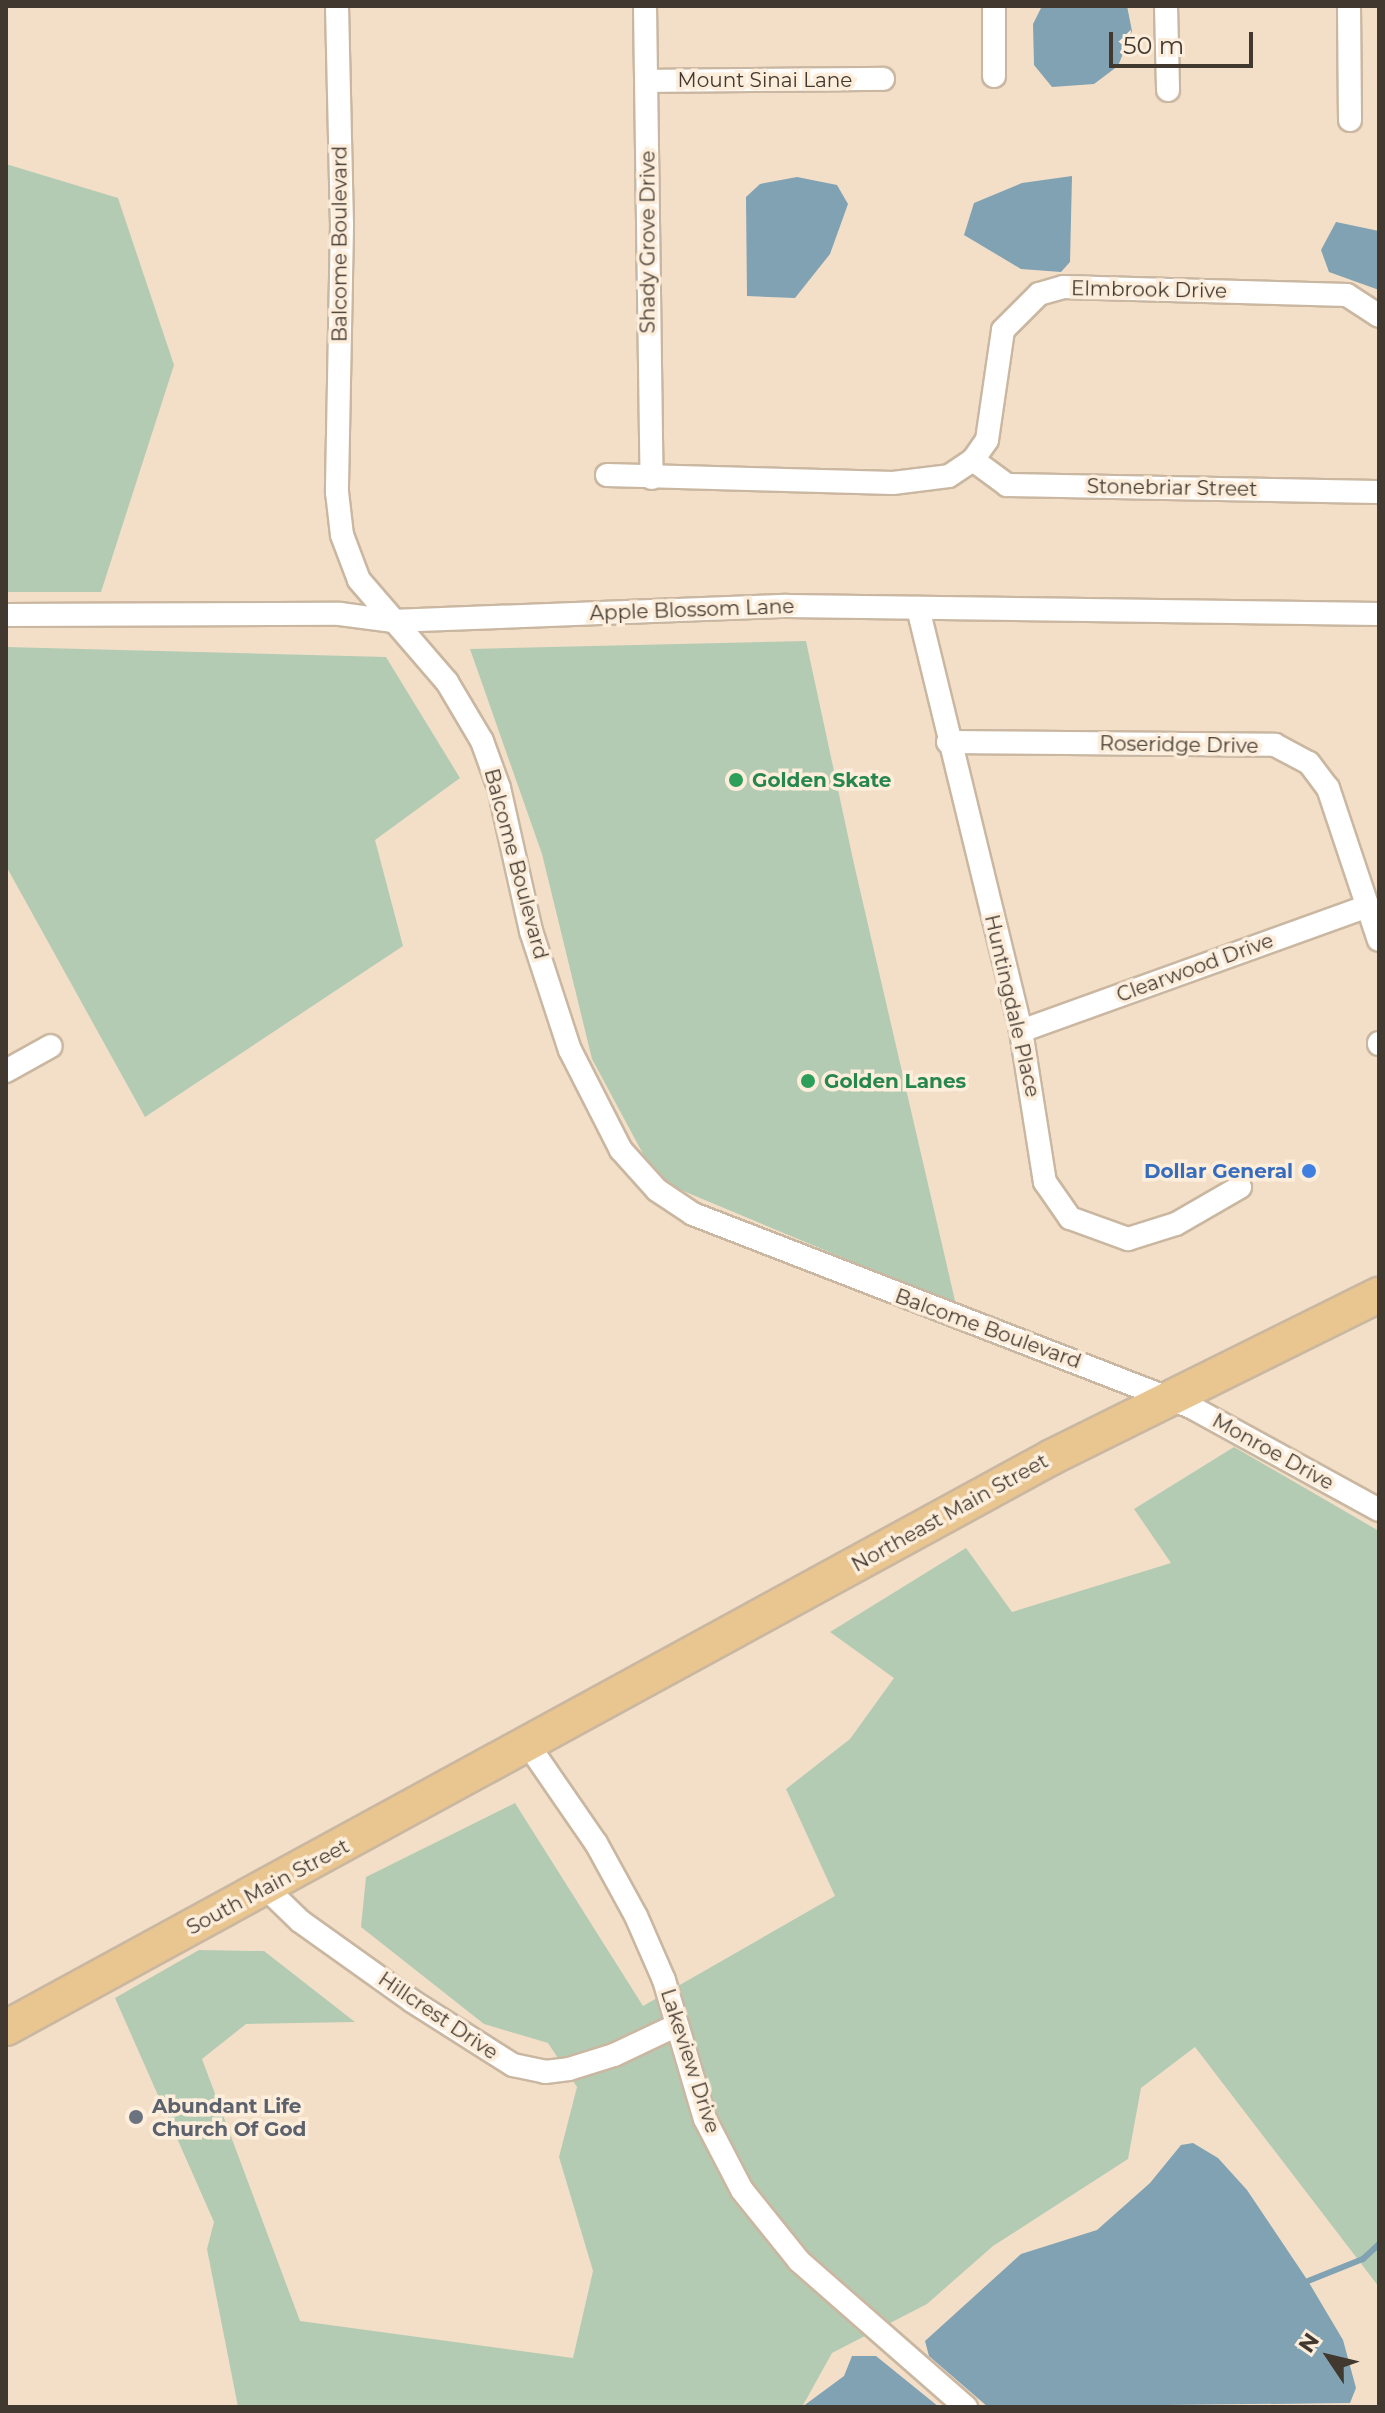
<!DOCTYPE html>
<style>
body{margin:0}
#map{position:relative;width:1385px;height:2413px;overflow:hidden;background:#f3dfc8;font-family:Montserrat,sans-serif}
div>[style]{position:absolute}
.green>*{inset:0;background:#b4cbb3}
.water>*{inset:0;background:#80a2b3}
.stream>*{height:6px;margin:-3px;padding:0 3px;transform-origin:3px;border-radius:3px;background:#80a2b3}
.roads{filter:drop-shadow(2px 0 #cab7a1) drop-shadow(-2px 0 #cab7a1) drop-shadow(0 2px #cab7a1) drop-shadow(0 -2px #cab7a1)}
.street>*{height:22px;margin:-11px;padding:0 11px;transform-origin:11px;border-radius:11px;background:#fff}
.primary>*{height:34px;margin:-17px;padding:0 17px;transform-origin:17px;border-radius:17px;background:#e9c58f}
.dots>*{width:22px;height:22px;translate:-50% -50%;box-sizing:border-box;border:4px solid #fdeddb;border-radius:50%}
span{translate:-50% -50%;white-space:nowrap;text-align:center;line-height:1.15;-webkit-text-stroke:7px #fdeddb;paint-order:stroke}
.street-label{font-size:20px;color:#413930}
.leisure-label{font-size:20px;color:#27864d;font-weight:700}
.left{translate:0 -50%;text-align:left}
.shop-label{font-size:20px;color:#366cbe;font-weight:700}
.right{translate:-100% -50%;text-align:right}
.worship-label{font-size:20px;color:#5b616d;font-weight:700}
.frame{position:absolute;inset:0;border:8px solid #413930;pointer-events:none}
.north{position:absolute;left:1289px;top:2317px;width:80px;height:80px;-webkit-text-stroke:6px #fdeddb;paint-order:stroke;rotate:305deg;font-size:22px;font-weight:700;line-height:32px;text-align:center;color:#413930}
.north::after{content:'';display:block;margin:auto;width:28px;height:36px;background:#413930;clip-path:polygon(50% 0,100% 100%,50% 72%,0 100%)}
.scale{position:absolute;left:1109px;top:32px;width:144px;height:36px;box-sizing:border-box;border:4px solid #413930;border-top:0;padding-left:10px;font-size:24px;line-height:28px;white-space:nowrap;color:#413930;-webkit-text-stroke:6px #fdeddb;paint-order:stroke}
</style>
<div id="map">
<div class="green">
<i style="clip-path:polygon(6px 164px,118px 198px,174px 365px,101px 592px,6px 592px)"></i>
<i style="clip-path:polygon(806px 641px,854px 864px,956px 1305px,657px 1180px,592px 1059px,542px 854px,470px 649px)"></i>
<i style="clip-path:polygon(6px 647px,386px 657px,460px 778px,375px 840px,403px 946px,145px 1117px,6px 866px)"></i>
<i style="clip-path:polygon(1234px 1447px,1379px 1531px,1379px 2287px,1195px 2047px,1141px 2088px,1128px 2159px,993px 2246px,927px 2304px,832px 2353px,802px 2407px,238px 2407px,207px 2249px,214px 2222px,115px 1998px,199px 1950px,264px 1951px,355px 2022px,246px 2024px,202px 2059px,300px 2321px,573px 2358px,593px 2271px,559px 2157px,577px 2087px,548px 2043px,484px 2024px,361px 1927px,366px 1877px,515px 1803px,643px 2006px,835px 1896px,786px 1789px,850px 1739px,894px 1678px,830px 1632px,966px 1548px,1012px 1612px,1171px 1563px,1134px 1509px)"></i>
</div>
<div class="water">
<i style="clip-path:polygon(1042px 6px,1127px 6px,1132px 31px,1118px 66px,1094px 84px,1052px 87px,1034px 65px,1033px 24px)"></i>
<i style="clip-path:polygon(1072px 176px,1070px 262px,1061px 272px,1021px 269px,964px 235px,974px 203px,1022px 183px)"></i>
<i style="clip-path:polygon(797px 177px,837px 185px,848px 204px,830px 254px,795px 298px,747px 296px,746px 197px,760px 184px)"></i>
<i style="clip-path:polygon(1336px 222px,1379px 231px,1379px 290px,1329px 272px,1321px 250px)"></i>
<i style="clip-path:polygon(1193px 2143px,1218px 2158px,1247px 2190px,1308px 2281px,1343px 2340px,1356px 2388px,1350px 2403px,988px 2407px,929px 2356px,925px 2341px,1021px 2254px,1097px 2230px,1150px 2183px,1181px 2145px)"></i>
<i style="clip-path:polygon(852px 2356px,876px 2356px,939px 2407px,802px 2407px,844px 2376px)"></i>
</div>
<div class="stream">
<i style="left:1308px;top:2281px;width:59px;rotate:-21.8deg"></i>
<i style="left:1363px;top:2259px;width:22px;rotate:-43deg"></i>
</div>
<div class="roads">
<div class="street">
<i style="left:337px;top:6px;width:219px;rotate:88.7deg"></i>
<i style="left:342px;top:225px;width:267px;rotate:91.1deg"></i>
<i style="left:337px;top:492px;width:43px;rotate:83.4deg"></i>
<i style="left:342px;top:535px;width:48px;rotate:69.3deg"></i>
<i style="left:359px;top:580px;width:135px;rotate:49.2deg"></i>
<i style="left:447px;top:682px;width:69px;rotate:59.3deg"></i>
<i style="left:482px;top:741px;width:50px;rotate:70.1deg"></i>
<i style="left:499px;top:788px;width:147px;rotate:77.4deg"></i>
<i style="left:531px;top:931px;width:125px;rotate:71.9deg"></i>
<i style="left:570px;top:1050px;width:112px;rotate:63deg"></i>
<i style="left:621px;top:1150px;width:54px;rotate:48deg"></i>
<i style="left:657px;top:1190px;width:43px;rotate:33.7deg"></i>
<i style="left:693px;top:1214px;width:534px;rotate:21.18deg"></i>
<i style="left:1191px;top:1407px;width:214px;rotate:28.7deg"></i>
<i style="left:645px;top:6px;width:472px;rotate:89.2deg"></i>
<i style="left:994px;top:6px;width:70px;rotate:90deg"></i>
<i style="left:1166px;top:6px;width:84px;rotate:88.6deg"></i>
<i style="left:1349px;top:6px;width:114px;rotate:89.5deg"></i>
<i style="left:648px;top:81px;width:235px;rotate:-0.5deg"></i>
<i style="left:973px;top:460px;width:42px;rotate:36.3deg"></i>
<i style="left:1007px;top:485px;width:372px;rotate:1.1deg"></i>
<i style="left:607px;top:475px;width:286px;rotate:1.6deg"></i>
<i style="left:893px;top:483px;width:56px;rotate:-7.1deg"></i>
<i style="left:949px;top:476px;width:29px;rotate:-34deg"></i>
<i style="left:973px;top:460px;width:24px;rotate:-55deg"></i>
<i style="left:987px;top:440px;width:111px;rotate:-81.7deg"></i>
<i style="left:1003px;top:330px;width:51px;rotate:-45deg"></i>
<i style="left:1039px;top:294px;width:25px;rotate:-16deg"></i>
<i style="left:1063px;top:287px;width:284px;rotate:1.6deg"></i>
<i style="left:1347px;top:295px;width:38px;rotate:33deg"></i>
<i style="left:918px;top:608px;width:435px;rotate:76.3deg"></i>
<i style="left:1021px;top:1031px;width:153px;rotate:81deg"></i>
<i style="left:1045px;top:1182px;width:44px;rotate:55.2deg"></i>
<i style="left:1070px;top:1218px;width:62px;rotate:19.9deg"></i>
<i style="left:1128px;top:1239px;width:50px;rotate:-17.4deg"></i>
<i style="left:1176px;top:1224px;width:74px;rotate:-30deg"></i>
<i style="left:6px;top:615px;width:334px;rotate:-0.2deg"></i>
<i style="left:340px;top:614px;width:52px;rotate:7.7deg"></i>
<i style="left:392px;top:621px;width:395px;rotate:-2.2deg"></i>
<i style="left:787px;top:606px;width:592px;rotate:0.77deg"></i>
<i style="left:948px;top:742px;width:327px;rotate:0.5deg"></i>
<i style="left:1275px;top:745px;width:38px;rotate:28deg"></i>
<i style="left:1309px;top:763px;width:31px;rotate:53deg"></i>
<i style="left:1328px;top:788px;width:160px;rotate:71.5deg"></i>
<i style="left:1021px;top:1031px;width:369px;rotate:-19.8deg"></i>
<i style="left:1379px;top:1044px;width:1px;rotate:-90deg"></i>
<i style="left:6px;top:1071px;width:51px;rotate:-29.1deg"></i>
<i style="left:529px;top:1746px;width:118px;rotate:55.4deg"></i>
<i style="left:596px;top:1843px;width:83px;rotate:61.3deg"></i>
<i style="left:636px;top:1916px;width:70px;rotate:66.4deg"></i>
<i style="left:664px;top:1980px;width:145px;rotate:73.6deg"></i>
<i style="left:705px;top:2119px;width:80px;rotate:62.5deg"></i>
<i style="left:742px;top:2190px;width:91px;rotate:51.2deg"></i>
<i style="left:799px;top:2261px;width:222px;rotate:41.2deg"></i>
<i style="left:267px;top:1889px;width:46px;rotate:44.1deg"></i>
<i style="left:300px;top:1921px;width:138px;rotate:35.5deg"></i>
<i style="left:412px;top:2001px;width:120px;rotate:32.4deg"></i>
<i style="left:513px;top:2065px;width:33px;rotate:12deg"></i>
<i style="left:545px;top:2072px;width:24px;rotate:-7deg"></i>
<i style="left:569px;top:2069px;width:47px;rotate:-17.3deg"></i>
<i style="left:614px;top:2055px;width:68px;rotate:-25.4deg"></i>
</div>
<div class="primary">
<i style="left:6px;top:2028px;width:1192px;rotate:-28.63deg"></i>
<i style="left:1052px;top:1457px;width:365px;rotate:-26.4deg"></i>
</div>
</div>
<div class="dots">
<i style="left:736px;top:780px;background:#2e9e5b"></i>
<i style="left:808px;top:1081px;background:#2e9e5b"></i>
<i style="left:1309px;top:1171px;background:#3f7fe0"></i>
<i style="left:136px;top:2117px;background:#6b7280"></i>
</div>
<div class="street-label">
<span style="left:765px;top:80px">Mount Sinai Lane</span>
<span style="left:648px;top:242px;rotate:-90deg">Shady Grove Drive</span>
<span style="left:340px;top:244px;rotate:-90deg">Balcome Boulevard</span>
<span style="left:1149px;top:290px;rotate:1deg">Elmbrook Drive</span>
<span style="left:1172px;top:488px;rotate:1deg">Stonebriar Street</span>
<span style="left:692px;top:610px;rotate:-2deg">Apple Blossom Lane</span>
<span style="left:1179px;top:745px;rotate:1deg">Roseridge Drive</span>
<span style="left:516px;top:864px;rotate:75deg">Balcome Boulevard</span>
<span style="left:1195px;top:968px;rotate:-20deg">Clearwood Drive</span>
<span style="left:1012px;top:1006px;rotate:77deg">Huntingdale Place</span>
<span style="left:988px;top:1329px;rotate:20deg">Balcome Boulevard</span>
<span style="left:1273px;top:1452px;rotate:29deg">Monroe Drive</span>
<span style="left:950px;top:1513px;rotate:-29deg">Northeast Main Street</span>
<span style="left:268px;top:1887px;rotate:-28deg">South Main Street</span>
<span style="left:438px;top:2016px;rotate:34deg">Hillcrest Drive</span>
<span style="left:690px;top:2061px;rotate:72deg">Lakeview Drive</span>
</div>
<div class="leisure-label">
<span class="left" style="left:752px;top:780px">Golden Skate</span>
<span class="left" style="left:824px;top:1081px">Golden Lanes</span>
</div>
<div class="shop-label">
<span class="right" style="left:1293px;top:1171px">Dollar General</span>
</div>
<div class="worship-label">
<span class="left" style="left:152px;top:2118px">Abundant Life<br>Church Of God</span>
</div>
<div class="frame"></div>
<div class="north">N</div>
<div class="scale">50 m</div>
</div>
